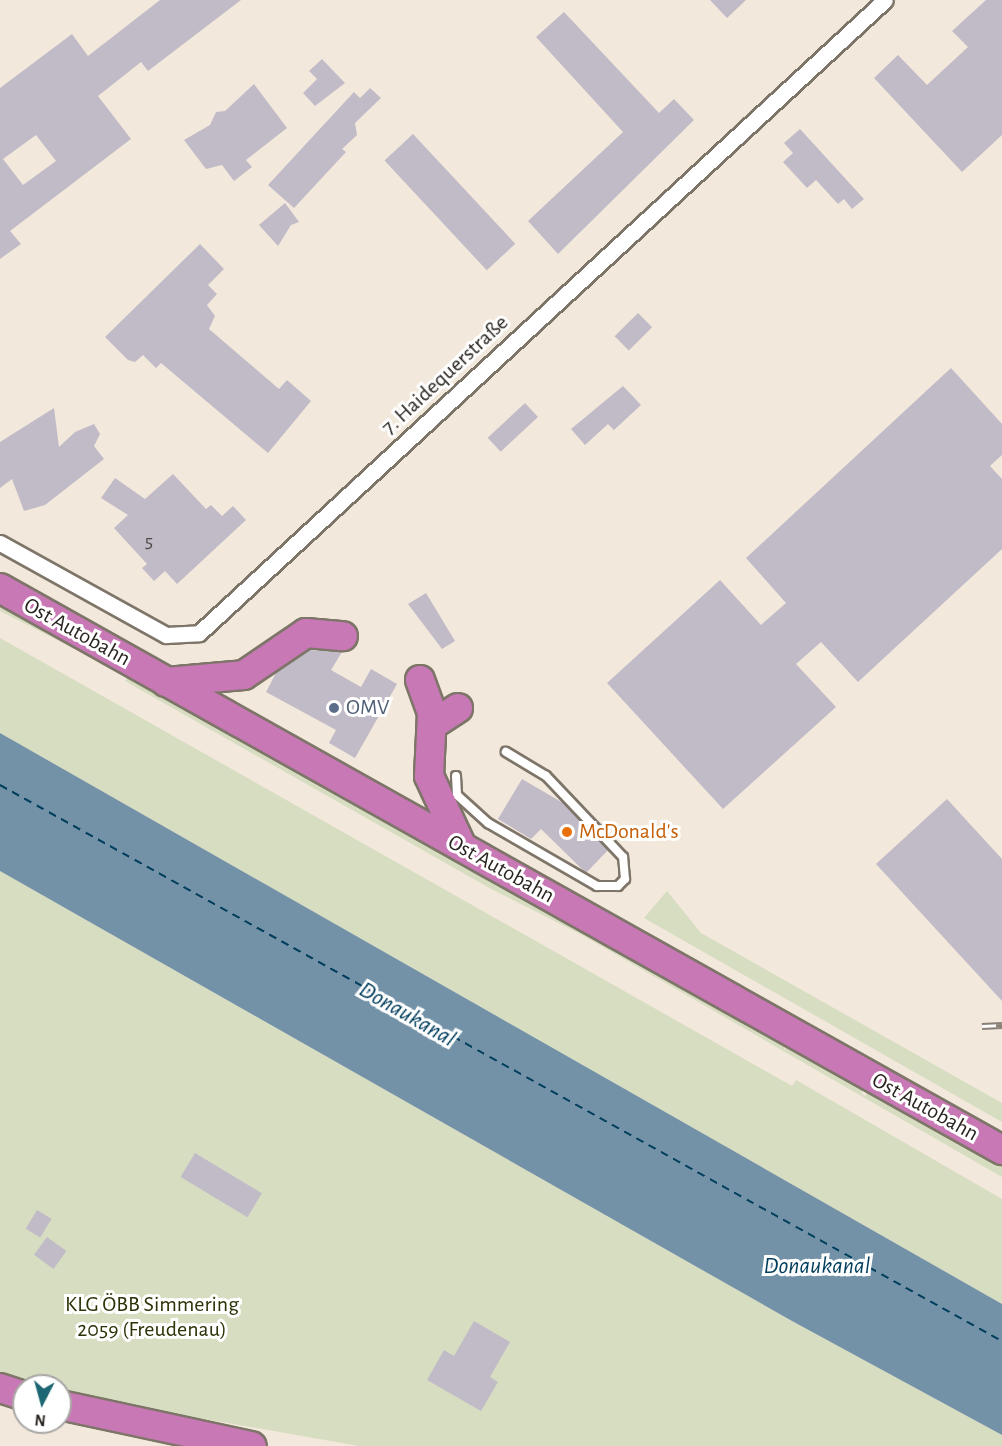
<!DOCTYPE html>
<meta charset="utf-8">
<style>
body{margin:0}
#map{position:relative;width:1002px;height:1446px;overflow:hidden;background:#f2e8db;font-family:"Alegreya Sans",sans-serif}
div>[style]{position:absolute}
.green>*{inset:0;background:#d7ddc1}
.water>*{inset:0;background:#7392a7}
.ferry>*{height:1.5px;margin-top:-0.75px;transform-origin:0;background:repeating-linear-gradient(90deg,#003e5c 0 8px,transparent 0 14px)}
.building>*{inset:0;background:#c1bbc8;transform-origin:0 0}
.roads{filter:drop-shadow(2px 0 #7e7569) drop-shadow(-2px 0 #7e7569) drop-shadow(0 2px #7e7569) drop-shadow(0 -2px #7e7569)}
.service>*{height:8px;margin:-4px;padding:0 4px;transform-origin:4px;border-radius:4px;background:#fff}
.minor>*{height:15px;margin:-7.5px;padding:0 7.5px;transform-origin:7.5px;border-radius:7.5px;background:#fff}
.motorway>*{height:28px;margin:-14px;padding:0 14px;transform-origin:14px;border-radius:14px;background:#c978b6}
.rail>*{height:7px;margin-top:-3.5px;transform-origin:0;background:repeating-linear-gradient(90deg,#fff 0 14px,#888178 0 28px);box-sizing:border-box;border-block:2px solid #888178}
.dots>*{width:16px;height:16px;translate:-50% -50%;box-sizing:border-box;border:3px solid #fff;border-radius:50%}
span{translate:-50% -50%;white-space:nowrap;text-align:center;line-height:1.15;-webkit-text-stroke:6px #fff;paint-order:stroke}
.number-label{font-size:20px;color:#4e4a49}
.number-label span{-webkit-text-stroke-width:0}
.street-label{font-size:22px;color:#28241f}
.service-label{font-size:22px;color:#4e5e75}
.left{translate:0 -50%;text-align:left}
.food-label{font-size:22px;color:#c56008}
.park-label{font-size:22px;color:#2d3207}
.water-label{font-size:24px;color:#003e5c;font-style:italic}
.north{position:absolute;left:12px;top:1374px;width:60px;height:60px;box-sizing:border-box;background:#fff;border:2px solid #a9a7a5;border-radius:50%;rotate:186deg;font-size:16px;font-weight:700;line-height:24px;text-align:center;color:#28241f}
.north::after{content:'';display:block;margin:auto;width:21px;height:27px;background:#1d6673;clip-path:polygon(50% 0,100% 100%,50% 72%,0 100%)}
</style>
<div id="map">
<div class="green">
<i style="clip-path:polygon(0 604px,81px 649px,81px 652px,0 611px)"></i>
<i style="clip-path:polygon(0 638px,792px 1086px,796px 1080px,1002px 1199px,1002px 1304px,0 733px)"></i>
<i style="clip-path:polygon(128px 677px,785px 1042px,784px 1050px,789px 1045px,865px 1087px,861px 1093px,865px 1096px,869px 1090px,959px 1141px,956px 1146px,963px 1143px,1002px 1165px,1002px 1177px,584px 936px,493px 890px,125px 681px)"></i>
<i style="clip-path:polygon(0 871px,792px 1321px,1002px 1435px,1002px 1446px,359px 1446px,125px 1405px,0 1372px)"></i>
<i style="clip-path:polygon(667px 891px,701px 933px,1002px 1103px,1002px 1122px,644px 918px)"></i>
</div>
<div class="water">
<i style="clip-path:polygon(0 733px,1002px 1304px,1002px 1435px,792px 1321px,0 871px)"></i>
</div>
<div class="ferry">
<i style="left:0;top:785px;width:1146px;rotate:29.03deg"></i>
</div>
<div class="building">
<i style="clip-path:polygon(evenodd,160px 0,241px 0,148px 71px,141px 62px,98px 96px,131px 139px,10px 231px,21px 244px,0 259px,0 88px,72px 34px,88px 56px,160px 0,36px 135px,56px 161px,23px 185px,3px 159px,36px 135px)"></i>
<i style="clip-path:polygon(710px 0,746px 0,727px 18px)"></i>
<i style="clip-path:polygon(986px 0,1002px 0,1002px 135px,962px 172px,874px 78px,898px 55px,927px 85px,968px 47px,952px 31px)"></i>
<i style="clip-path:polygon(564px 12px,659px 113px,674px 99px,694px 120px,558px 254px,528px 221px,623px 132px,536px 37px)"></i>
<i style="clip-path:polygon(322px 59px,345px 83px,315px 106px,303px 93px,317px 79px,309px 71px)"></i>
<i style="clip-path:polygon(254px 84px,287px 128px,246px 160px,252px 167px,234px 181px,222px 165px,206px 169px,184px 140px,210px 125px,216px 112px,225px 111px)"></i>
<i style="clip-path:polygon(370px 88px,381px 98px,355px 123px,357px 135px,342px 149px,346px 152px,294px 208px,268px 185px,354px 92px,360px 98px)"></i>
<i style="clip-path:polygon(800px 129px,864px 199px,852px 209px,844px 199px,838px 204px,816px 180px,807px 188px,783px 162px,793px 153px,784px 143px)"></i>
<i style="left:413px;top:134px;width:150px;height:39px;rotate:47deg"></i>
<i style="clip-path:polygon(285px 203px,299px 222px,291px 225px,278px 246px,259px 225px)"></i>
<i style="clip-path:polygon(200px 244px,224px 269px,208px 285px,217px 294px,207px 305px,215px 316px,209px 329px,279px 389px,287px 380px,311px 401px,268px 453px,161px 363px,156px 368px,143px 355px,135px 362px,128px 360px,105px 337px)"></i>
<i style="left:638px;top:313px;width:20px;height:33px;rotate:45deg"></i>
<i style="clip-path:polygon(951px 368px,1002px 424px,1002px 455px,990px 466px,1002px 479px,1002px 549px,858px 682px,821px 642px,796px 664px,836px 707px,723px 809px,607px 683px,720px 580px,761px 625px,786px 603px,746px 558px)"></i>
<i style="clip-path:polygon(623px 386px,641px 405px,614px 430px,608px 424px,585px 445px,571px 429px)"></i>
<i style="left:525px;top:403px;width:19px;height:51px;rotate:47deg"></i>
<i style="clip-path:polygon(54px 408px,59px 447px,75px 432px,94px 424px,100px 434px,94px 446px,104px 459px,45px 505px,24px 511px,12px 479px,0 488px,0 442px)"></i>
<i style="clip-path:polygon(173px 474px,206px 509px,211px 505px,222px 516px,233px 506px,246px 520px,177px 584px,165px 571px,154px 581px,142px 568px,147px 564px,114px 528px,128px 515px,101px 498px,115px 478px,145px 499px)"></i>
<i style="clip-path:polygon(426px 593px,455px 641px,442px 649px,408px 604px)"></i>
<i style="clip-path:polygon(310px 650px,342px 652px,331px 670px,361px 687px,371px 669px,397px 684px,355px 758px,329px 743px,336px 730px,266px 692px,276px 673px)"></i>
<i style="clip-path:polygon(522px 779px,563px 803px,608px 850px,586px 873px,541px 829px,531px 839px,498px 819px)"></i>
<i style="clip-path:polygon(947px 799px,1002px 859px,1002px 1001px,876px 864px)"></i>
<i style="left:195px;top:1153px;width:78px;height:28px;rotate:31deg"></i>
<i style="left:37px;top:1210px;width:17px;height:22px;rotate:31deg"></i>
<i style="left:47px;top:1237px;width:24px;height:22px;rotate:36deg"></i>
<i style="clip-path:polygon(474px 1321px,510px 1342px,490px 1377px,498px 1382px,481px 1411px,427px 1380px,444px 1350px,454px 1356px)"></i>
</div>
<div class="roads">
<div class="service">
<i style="left:456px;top:776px;width:19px;rotate:87deg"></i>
<i style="left:457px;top:795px;width:42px;rotate:42.1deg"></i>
<i style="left:488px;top:823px;width:126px;rotate:30deg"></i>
<i style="left:597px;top:886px;width:21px"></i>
<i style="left:618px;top:886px;width:10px;rotate:-45deg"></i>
<i style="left:625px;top:879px;width:22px;rotate:-95deg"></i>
<i style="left:623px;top:857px;width:112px;rotate:-133.5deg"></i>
<i style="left:546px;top:776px;width:47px;rotate:-149deg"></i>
</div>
<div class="minor">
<i style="left:0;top:543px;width:190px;rotate:29deg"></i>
<i style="left:166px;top:635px;width:33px;rotate:-3deg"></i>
<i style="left:199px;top:633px;width:933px;rotate:-42.7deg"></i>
</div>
<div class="motorway">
<i style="left:0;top:588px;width:1149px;rotate:29.29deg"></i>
<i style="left:420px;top:680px;width:35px;rotate:70deg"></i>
<i style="left:432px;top:713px;width:63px;rotate:92.7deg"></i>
<i style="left:429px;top:776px;width:78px;rotate:65.1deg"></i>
<i style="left:166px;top:682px;width:78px;rotate:-5.1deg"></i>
<i style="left:244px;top:675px;width:75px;rotate:-34.1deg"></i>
<i style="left:306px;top:633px;width:37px;rotate:5deg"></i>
<i style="left:432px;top:725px;width:31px;rotate:-33deg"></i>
<i style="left:0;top:1388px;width:25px;rotate:18deg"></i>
<i style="left:60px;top:1405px;width:196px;rotate:12.1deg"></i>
</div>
</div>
<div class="rail">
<i style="left:982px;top:1026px;width:20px;rotate:-3deg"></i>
</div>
<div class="dots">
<i style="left:334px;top:708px;background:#5c6f8a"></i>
<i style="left:567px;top:832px;background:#e8710a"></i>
</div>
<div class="number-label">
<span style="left:149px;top:541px">5</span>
</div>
<div class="street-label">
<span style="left:445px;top:375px;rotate:-43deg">7. Haidequerstraße</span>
<span style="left:77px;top:632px;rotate:29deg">Ost Autobahn</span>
<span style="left:501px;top:869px;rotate:29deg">Ost Autobahn</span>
<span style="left:925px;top:1107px;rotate:29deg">Ost Autobahn</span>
</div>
<div class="service-label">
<span class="left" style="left:346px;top:708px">OMV</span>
</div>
<div class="food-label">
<span class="left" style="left:579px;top:832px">McDonald's</span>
</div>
<div class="park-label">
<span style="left:152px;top:1317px">KLG ÖBB Simmering<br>2059 (Freudenau)</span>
</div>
<div class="water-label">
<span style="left:407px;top:1015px;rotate:30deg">Donaukanal</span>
<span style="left:817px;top:1267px">Donaukanal</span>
</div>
<div class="north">N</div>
</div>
